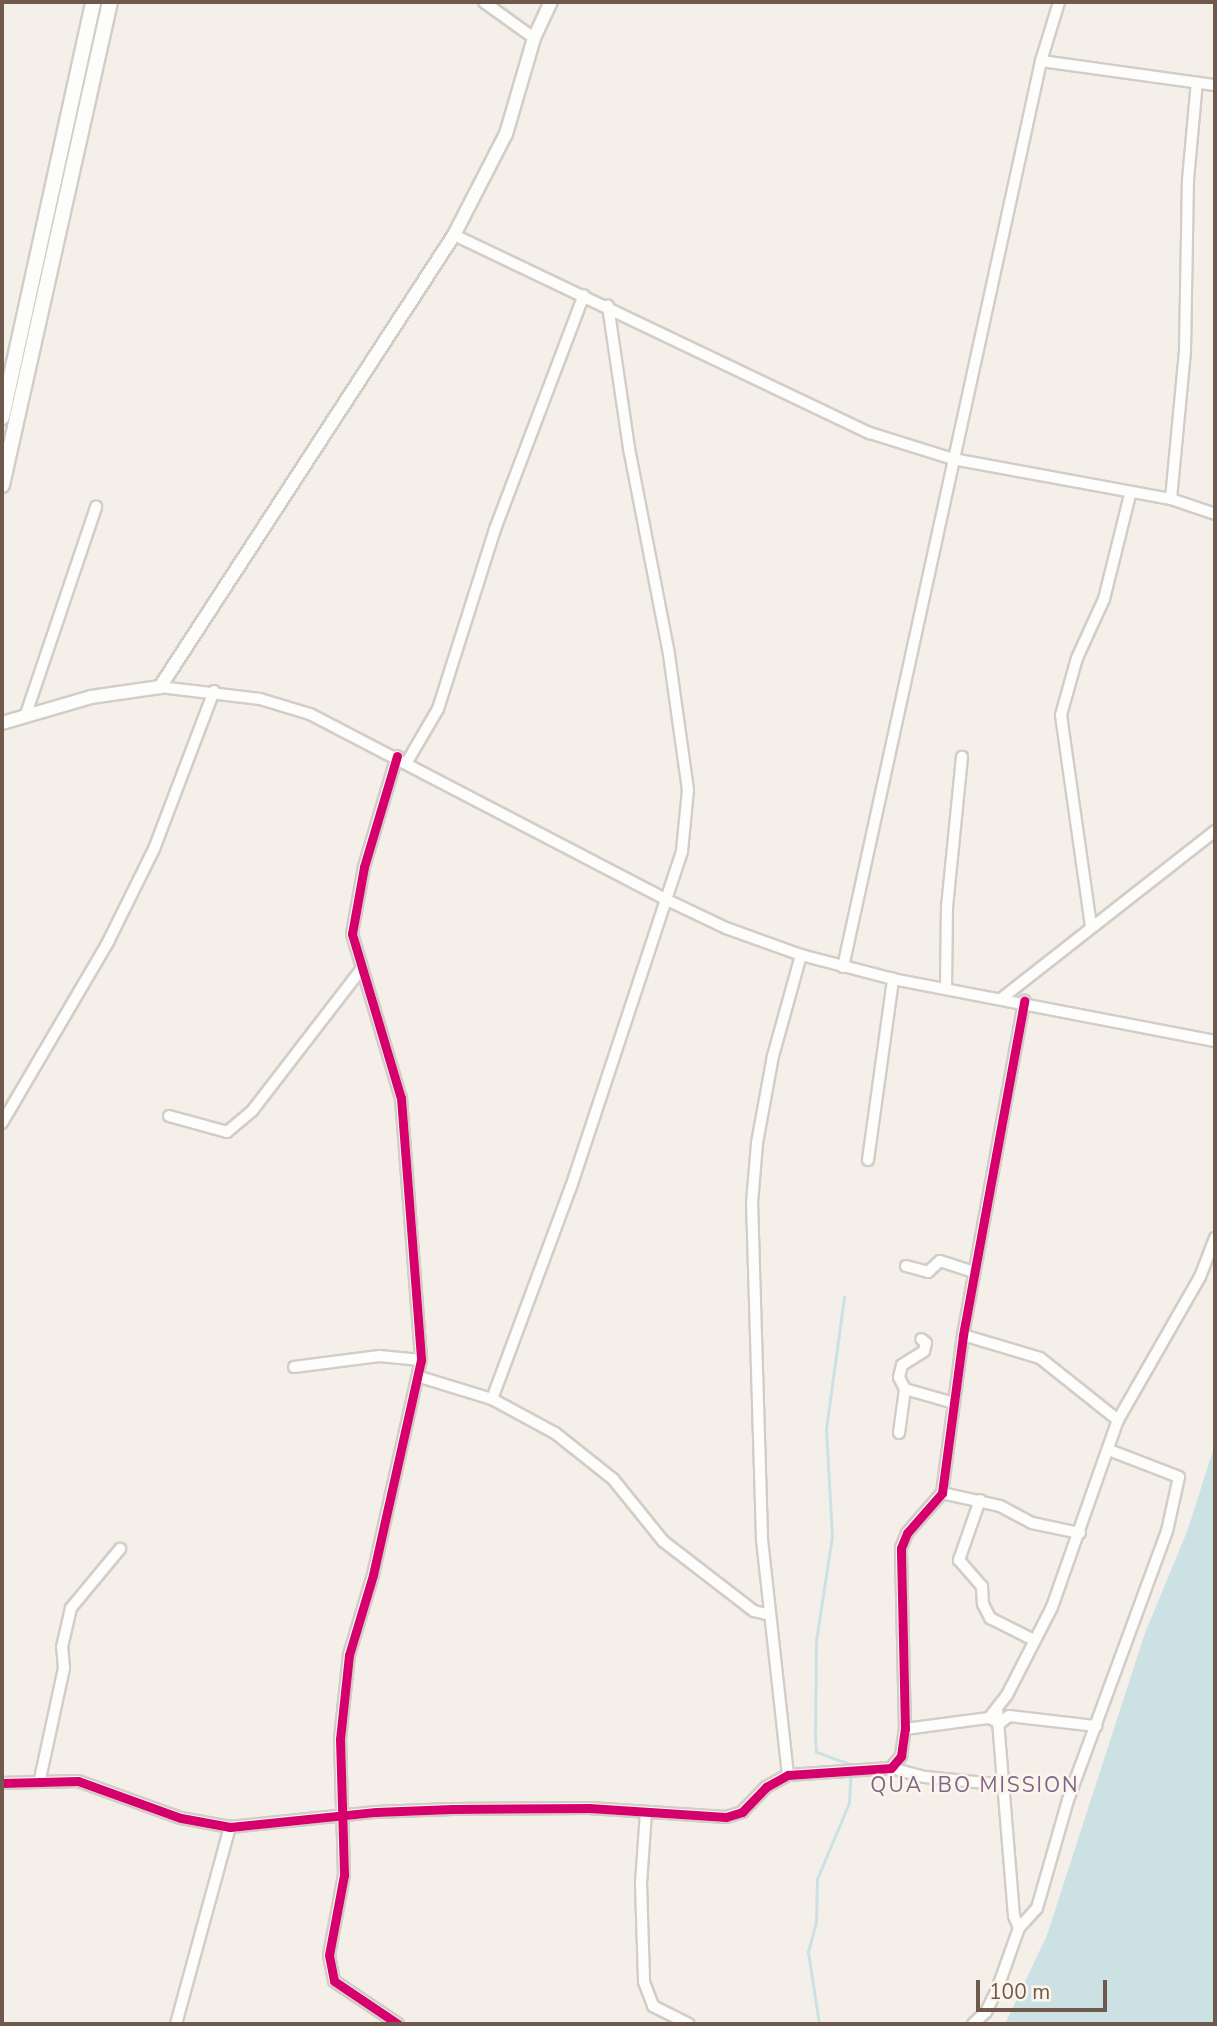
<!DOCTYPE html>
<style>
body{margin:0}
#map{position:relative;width:1217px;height:2026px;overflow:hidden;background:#f4f0e9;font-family:"Nunito Sans",sans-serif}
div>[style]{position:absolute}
.water>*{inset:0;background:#cce1e3}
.stream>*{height:2.5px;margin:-1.25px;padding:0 1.25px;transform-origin:1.25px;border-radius:1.25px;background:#cce1e3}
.roads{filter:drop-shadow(2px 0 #d3cdc7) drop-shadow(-2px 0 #d3cdc7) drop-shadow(0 2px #d3cdc7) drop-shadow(0 -2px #d3cdc7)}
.minor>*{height:10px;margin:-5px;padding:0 5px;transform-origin:5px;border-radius:5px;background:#fdfdfc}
.tertiary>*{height:12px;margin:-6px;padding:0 6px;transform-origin:6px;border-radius:6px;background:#fdfdfc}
.secondary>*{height:14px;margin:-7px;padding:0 7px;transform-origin:7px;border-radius:7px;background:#fdfdfc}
.cycleway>*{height:9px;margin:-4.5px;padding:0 4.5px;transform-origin:4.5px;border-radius:4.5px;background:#d6006c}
span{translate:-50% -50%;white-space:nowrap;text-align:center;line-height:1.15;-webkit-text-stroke:5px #fdf5ea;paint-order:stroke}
.quarter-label{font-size:21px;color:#7e658b;letter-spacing:2px}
.frame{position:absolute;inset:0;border:4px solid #6f594d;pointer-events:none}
.scale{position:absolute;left:976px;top:1980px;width:131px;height:32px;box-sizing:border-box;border:4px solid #6f594d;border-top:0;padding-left:9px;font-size:21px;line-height:24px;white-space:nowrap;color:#6f594d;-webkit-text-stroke:5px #fdf5ea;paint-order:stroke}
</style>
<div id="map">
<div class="water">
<i style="clip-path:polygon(1215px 1444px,1215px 2024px,1005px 2024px,1047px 1935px,1145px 1633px,1188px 1529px)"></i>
</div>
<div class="stream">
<i style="left:819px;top:2024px;width:73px;rotate:-98.7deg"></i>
<i style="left:808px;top:1952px;width:31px;rotate:-75deg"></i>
<i style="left:816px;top:1922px;width:43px;rotate:-88.7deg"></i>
<i style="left:817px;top:1879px;width:82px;rotate:-67.2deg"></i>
<i style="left:849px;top:1803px;width:18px;rotate:-87deg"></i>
<i style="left:850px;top:1785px;width:20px;rotate:-87deg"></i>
<i style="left:851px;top:1765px;width:37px;rotate:-160deg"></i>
<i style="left:816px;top:1752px;width:15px;rotate:-94deg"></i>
<i style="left:815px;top:1737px;width:96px;rotate:-89.4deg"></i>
<i style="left:816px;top:1641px;width:105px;rotate:-81.3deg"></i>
<i style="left:832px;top:1537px;width:108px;rotate:-93.2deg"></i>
<i style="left:826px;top:1429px;width:133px;rotate:-82.2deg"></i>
</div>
<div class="roads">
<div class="minor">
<i style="left:484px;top:2px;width:62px;rotate:35.8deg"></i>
<i style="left:1041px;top:61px;width:176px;rotate:7.9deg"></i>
<i style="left:454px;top:235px;width:461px;rotate:25.5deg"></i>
<i style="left:870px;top:433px;width:87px;rotate:17.4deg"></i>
<i style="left:953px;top:459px;width:222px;rotate:10.4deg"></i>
<i style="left:1171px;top:499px;width:46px;rotate:18.8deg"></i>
<i style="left:1171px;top:499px;width:150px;rotate:-84.6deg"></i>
<i style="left:1185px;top:350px;width:170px;rotate:-89deg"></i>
<i style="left:1188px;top:180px;width:98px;rotate:-84.8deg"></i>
<i style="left:160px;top:687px;width:101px;rotate:6.8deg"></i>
<i style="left:260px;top:699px;width:52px;rotate:16.7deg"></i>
<i style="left:310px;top:714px;width:400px;rotate:27.5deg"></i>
<i style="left:665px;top:899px;width:68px;rotate:25.4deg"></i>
<i style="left:726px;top:928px;width:80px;rotate:19.8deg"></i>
<i style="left:801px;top:955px;width:95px;rotate:14.6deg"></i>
<i style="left:893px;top:979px;width:328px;rotate:10.9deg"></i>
<i style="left:26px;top:714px;width:219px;rotate:-71.3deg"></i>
<i style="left:397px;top:756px;width:116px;rotate:106.6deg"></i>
<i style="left:364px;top:867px;width:68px;rotate:100.2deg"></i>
<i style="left:352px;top:934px;width:171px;rotate:73.4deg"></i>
<i style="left:401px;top:1098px;width:263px;rotate:85.6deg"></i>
<i style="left:421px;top:1360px;width:220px;rotate:102.6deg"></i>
<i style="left:373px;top:1575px;width:84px;rotate:106.7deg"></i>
<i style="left:349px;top:1655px;width:84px;rotate:96.1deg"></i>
<i style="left:340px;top:1739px;width:136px;rotate:88.3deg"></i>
<i style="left:344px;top:1875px;width:81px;rotate:100.6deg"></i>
<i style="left:329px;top:1955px;width:26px;rotate:79deg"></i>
<i style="left:334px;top:1981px;width:77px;rotate:33.9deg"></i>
<i style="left:407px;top:762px;width:61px;rotate:-59.7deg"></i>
<i style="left:438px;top:709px;width:189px;rotate:-72.4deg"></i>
<i style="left:495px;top:529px;width:250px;rotate:-69.2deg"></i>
<i style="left:1091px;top:926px;width:213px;rotate:-98.1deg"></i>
<i style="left:1061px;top:715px;width:59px;rotate:-74.3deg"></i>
<i style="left:1077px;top:658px;width:65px;rotate:-65.4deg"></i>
<i style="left:1104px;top:599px;width:107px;rotate:-76deg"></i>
<i style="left:843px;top:967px;width:927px;rotate:-77.67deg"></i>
<i style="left:1041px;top:61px;width:62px;rotate:-73deg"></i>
<i style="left:946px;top:988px;width:81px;rotate:-89.3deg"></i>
<i style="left:947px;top:907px;width:151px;rotate:-84.3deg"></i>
<i style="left:1002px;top:998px;width:271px;rotate:-38.1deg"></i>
<i style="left:169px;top:1116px;width:60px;rotate:15.4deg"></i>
<i style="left:227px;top:1132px;width:33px;rotate:-40deg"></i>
<i style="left:252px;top:1111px;width:180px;rotate:-52.4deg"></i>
<i style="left:2px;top:1123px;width:210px;rotate:-59.6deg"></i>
<i style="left:108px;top:942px;width:104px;rotate:-63.7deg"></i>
<i style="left:154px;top:849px;width:169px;rotate:-69.2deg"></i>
<i style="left:868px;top:1160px;width:183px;rotate:-82.1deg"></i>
<i style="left:906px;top:1266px;width:23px;rotate:15deg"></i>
<i style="left:928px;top:1272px;width:16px;rotate:-43deg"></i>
<i style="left:940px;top:1261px;width:36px;rotate:18deg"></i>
<i style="left:963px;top:1335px;width:80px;rotate:16.6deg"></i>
<i style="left:1040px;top:1358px;width:100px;rotate:38.5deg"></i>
<i style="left:294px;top:1367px;width:86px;rotate:-7.4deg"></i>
<i style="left:379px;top:1356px;width:42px;rotate:5.4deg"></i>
<i style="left:420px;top:1377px;width:75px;rotate:17deg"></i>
<i style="left:492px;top:1399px;width:72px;rotate:28.4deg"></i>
<i style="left:555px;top:1433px;width:74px;rotate:38.4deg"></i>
<i style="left:613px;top:1479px;width:80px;rotate:51.1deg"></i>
<i style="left:663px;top:1541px;width:115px;rotate:37.6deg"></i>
<i style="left:754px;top:1611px;width:16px;rotate:14deg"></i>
<i style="left:905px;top:1389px;width:13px;rotate:-117deg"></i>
<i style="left:899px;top:1377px;width:12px;rotate:-76deg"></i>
<i style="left:902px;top:1365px;width:26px;rotate:-32deg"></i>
<i style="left:924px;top:1351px;width:8px;rotate:-76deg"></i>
<i style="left:926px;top:1343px;width:6px;rotate:-141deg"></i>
<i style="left:492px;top:1399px;width:226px;rotate:-69.6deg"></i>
<i style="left:571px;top:1187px;width:354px;rotate:-71.7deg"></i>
<i style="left:682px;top:851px;width:61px;rotate:-84.4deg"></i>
<i style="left:688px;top:790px;width:137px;rotate:-98deg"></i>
<i style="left:669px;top:654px;width:210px;rotate:-101deg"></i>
<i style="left:629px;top:448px;width:144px;rotate:-98.4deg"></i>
<i style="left:899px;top:1433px;width:44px;rotate:-82.2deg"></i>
<i style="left:905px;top:1389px;width:51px;rotate:15.9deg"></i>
<i style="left:942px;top:1493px;width:59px;rotate:12.6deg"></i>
<i style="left:1000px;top:1506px;width:36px;rotate:28deg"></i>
<i style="left:1032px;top:1523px;width:49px;rotate:11.8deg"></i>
<i style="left:980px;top:1500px;width:64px;rotate:109.3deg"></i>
<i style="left:959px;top:1560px;width:35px;rotate:49deg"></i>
<i style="left:982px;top:1586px;width:18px;rotate:87deg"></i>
<i style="left:983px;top:1604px;width:16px;rotate:63deg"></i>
<i style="left:990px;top:1618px;width:49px;rotate:26.6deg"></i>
<i style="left:997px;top:1709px;width:208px;rotate:85.3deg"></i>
<i style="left:1014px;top:1916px;width:13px;rotate:67deg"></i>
<i style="left:989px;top:1718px;width:29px;rotate:-52deg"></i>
<i style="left:1007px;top:1695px;width:99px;rotate:-62.9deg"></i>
<i style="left:1052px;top:1607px;width:198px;rotate:-70.6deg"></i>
<i style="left:1118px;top:1420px;width:165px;rotate:-60.2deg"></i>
<i style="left:1200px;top:1277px;width:42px;rotate:-69deg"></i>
<i style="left:905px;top:1729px;width:85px;rotate:-7.5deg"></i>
<i style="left:989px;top:1718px;width:12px;rotate:24deg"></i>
<i style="left:1000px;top:1723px;width:11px;rotate:-38deg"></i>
<i style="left:1009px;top:1716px;width:88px;rotate:6.6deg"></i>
<i style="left:891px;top:1768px;width:35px;rotate:15deg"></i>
<i style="left:925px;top:1777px;width:81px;rotate:5.6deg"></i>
<i style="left:788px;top:1775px;width:238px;rotate:-96.3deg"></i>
<i style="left:762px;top:1538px;width:335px;rotate:-91.7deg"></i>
<i style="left:752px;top:1203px;width:60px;rotate:-85.2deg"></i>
<i style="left:757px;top:1143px;width:88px;rotate:-79.6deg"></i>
<i style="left:773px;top:1056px;width:105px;rotate:-74.5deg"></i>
<i style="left:40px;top:1779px;width:114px;rotate:-77.8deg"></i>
<i style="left:64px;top:1668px;width:21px;rotate:-95deg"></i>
<i style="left:62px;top:1647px;width:40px;rotate:-77deg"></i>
<i style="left:71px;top:1608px;width:77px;rotate:-50.3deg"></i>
<i style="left:2px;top:1783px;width:76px;rotate:-1.5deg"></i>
<i style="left:78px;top:1781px;width:109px;rotate:19.8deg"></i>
<i style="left:181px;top:1818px;width:50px;rotate:10.4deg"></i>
<i style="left:230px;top:1827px;width:147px;rotate:-5.9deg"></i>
<i style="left:376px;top:1812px;width:76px;rotate:-2.3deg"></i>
<i style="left:452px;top:1809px;width:137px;rotate:-0.4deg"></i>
<i style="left:589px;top:1808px;width:137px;rotate:3.8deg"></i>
<i style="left:726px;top:1817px;width:17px;rotate:-17deg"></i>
<i style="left:742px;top:1812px;width:35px;rotate:-46deg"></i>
<i style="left:766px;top:1787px;width:25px;rotate:-29deg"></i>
<i style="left:788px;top:1775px;width:103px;rotate:-3.9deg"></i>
<i style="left:891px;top:1768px;width:16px;rotate:-50deg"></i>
<i style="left:901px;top:1756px;width:27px;rotate:-82deg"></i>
<i style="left:905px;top:1729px;width:181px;rotate:-91.3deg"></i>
<i style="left:901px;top:1548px;width:16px;rotate:-68deg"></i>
<i style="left:907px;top:1533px;width:53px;rotate:-48.8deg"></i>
<i style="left:942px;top:1493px;width:159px;rotate:-82.4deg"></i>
<i style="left:963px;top:1335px;width:340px;rotate:-79.6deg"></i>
<i style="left:646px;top:1812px;width:72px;rotate:94deg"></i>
<i style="left:641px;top:1884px;width:98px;rotate:88.2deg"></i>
<i style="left:644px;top:1982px;width:26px;rotate:69deg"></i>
<i style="left:653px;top:2006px;width:40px;rotate:26.6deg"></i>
<i style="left:176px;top:2024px;width:204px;rotate:-74.7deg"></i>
<i style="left:973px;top:2024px;width:18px;rotate:-43deg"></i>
<i style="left:986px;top:2012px;width:28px;rotate:-64deg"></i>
<i style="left:998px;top:1987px;width:63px;rotate:-70.4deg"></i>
<i style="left:1019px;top:1928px;width:27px;rotate:-48deg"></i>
<i style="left:1037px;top:1908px;width:112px;rotate:-74deg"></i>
<i style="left:1068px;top:1800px;width:287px;rotate:-69.8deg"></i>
<i style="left:1167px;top:1531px;width:55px;rotate:-77.5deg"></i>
<i style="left:1179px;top:1477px;width:75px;rotate:-158.9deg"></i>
</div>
<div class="tertiary">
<i style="left:2px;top:723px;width:93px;rotate:-16.3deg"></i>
<i style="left:91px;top:697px;width:70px;rotate:-8.2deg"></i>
<i style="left:160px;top:687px;width:539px;rotate:-56.96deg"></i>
<i style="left:454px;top:235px;width:114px;rotate:-62.8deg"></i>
<i style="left:506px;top:134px;width:100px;rotate:-73.7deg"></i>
<i style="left:534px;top:38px;width:40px;rotate:-65deg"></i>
</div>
<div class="secondary">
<i style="left:2px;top:417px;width:425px;rotate:-77.6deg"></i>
<i style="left:2px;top:485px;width:495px;rotate:-77.4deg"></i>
</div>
</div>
<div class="cycleway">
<i style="left:397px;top:756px;width:116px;rotate:106.6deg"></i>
<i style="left:364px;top:867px;width:68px;rotate:100.2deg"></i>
<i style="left:352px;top:934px;width:171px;rotate:73.4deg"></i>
<i style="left:401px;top:1098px;width:263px;rotate:85.6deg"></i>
<i style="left:421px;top:1360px;width:220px;rotate:102.6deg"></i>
<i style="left:373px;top:1575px;width:84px;rotate:106.7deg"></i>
<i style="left:349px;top:1655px;width:84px;rotate:96.1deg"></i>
<i style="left:340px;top:1739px;width:136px;rotate:88.3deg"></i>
<i style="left:344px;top:1875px;width:81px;rotate:100.6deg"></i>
<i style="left:329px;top:1955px;width:26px;rotate:79deg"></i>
<i style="left:334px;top:1981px;width:77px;rotate:33.9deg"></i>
<i style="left:2px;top:1783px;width:76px;rotate:-1.5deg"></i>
<i style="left:78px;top:1781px;width:109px;rotate:19.8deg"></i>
<i style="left:181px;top:1818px;width:50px;rotate:10.4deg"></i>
<i style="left:230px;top:1827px;width:147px;rotate:-5.9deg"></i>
<i style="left:376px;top:1812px;width:76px;rotate:-2.3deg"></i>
<i style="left:452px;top:1809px;width:137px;rotate:-0.4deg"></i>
<i style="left:589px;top:1808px;width:137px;rotate:3.8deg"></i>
<i style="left:726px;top:1817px;width:17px;rotate:-17deg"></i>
<i style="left:742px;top:1812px;width:35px;rotate:-46deg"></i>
<i style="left:766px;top:1787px;width:25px;rotate:-29deg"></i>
<i style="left:788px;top:1775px;width:103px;rotate:-3.9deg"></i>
<i style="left:891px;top:1768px;width:16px;rotate:-50deg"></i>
<i style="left:901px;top:1756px;width:27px;rotate:-82deg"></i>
<i style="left:905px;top:1729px;width:181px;rotate:-91.3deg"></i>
<i style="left:901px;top:1548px;width:16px;rotate:-68deg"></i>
<i style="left:907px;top:1533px;width:53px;rotate:-48.8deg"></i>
<i style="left:942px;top:1493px;width:159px;rotate:-82.4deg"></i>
<i style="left:963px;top:1335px;width:340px;rotate:-79.6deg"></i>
</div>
<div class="quarter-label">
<span style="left:975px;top:1785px">QUA IBO MISSION</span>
</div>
<div class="frame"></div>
<div class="scale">100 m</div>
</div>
